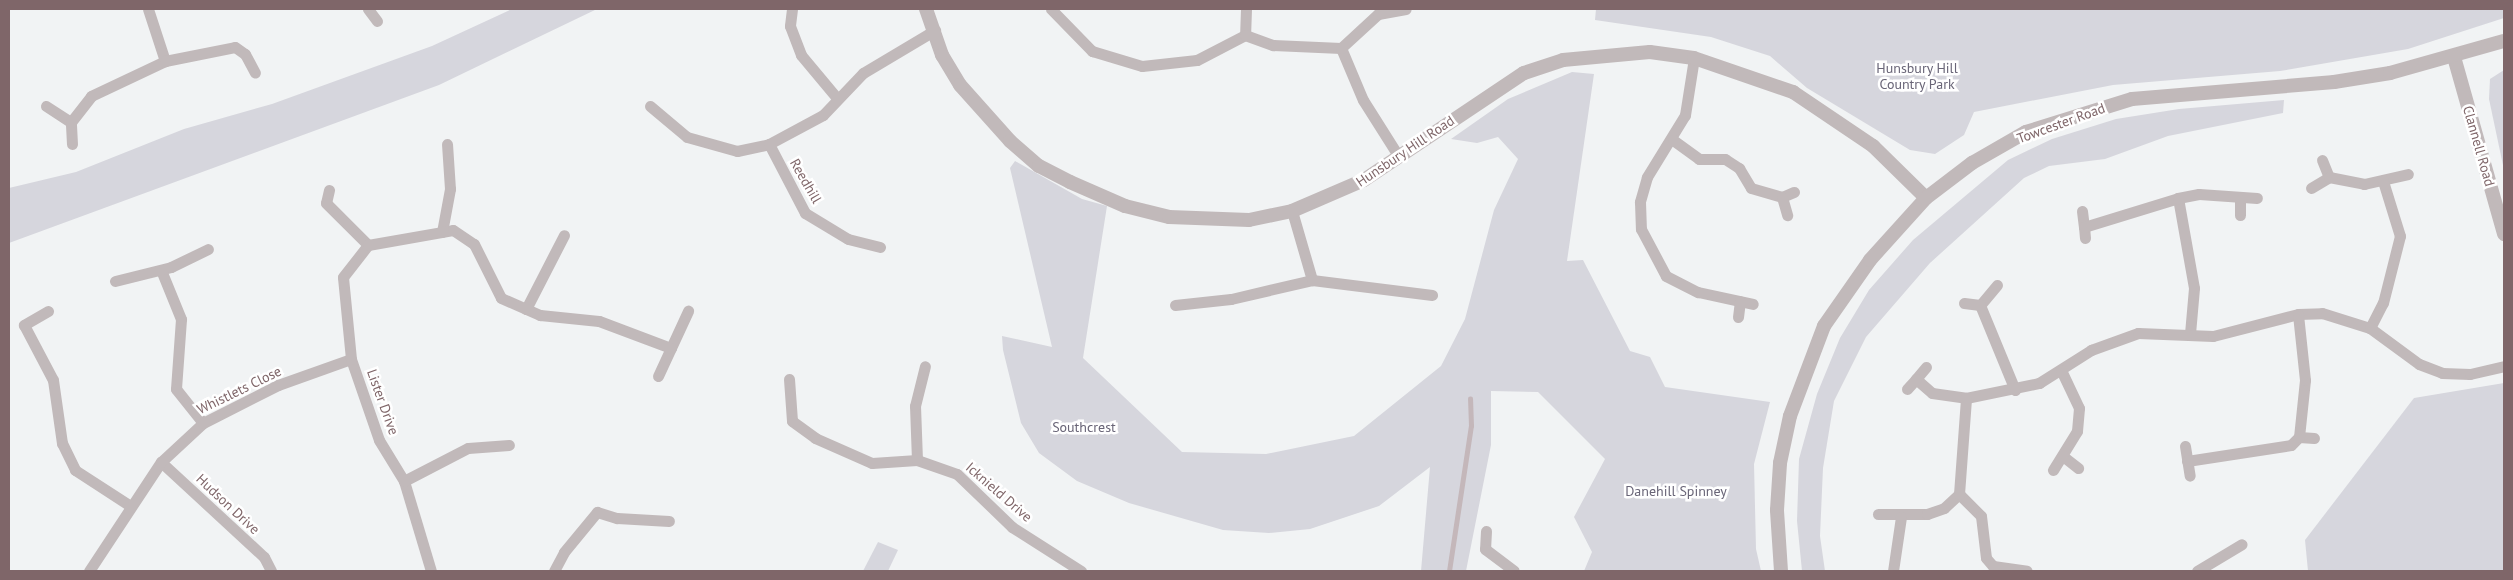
<!DOCTYPE html>
<style>
body{margin:0}
#map{position:relative;width:2513px;height:580px;overflow:hidden;background:#f1f3f4;font-family:"PT Sans",sans-serif}
div>[style]{position:absolute}
.green>*{inset:0;background:#d6d6dd}
.stream>*{height:4.5px;margin:-2.25px;padding:0 2.25px;transform-origin:2.25px;border-radius:2.25px;background:#c4b7ba}
.minor>*{height:11px;margin:-5.5px;padding:0 5.5px;transform-origin:5.5px;border-radius:5.5px;background:#c1b9ba}
.tertiary>*{height:14px;margin:-7px;padding:0 7px;transform-origin:7px;border-radius:7px;background:#c1b9ba}
span{translate:-50% -50%;white-space:nowrap;text-align:center;line-height:1.15;-webkit-text-stroke:5px #fff;paint-order:stroke}
.park-label{font-size:14px;color:#696577}
.street-label{font-size:14px;color:#7f6669}
.frame{position:absolute;inset:0;border:10px solid #7f6669;pointer-events:none}
</style>
<div id="map">
<div class="green">
<i style="clip-path:polygon(512px 9px,597px 9px,439px 85px,9px 243px,9px 188px,76px 172px,184px 129px,272px 104px,432px 46px)"></i>
<i style="clip-path:polygon(1596px 9px,2504px 9px,2504px 18px,2408px 49px,2280px 71px,2113px 85px,1974px 112px,1964px 135px,1935px 154px,1910px 150px,1807px 88px,1770px 56px,1711px 37px,1595px 20px)"></i>
<i style="clip-path:polygon(2504px 70px,2504px 170px,2489px 99px,2490px 79px)"></i>
<i style="clip-path:polygon(1572px 72px,1594px 74px,1567px 261px,1583px 260px,1630px 351px,1650px 357px,1665px 387px,1770px 402px,1754px 464px,1756px 549px,1761px 571px,1584px 571px,1592px 552px,1574px 517px,1605px 459px,1538px 392px,1491px 391px,1491px 445px,1466px 571px,1421px 571px,1430px 467px,1379px 506px,1310px 529px,1269px 533px,1223px 530px,1129px 503px,1077px 481px,1039px 453px,1021px 423px,1003px 350px,1002px 336px,1052px 347px,1010px 168px,1015px 161px,1082px 199px,1107px 206px,1083px 358px,1182px 452px,1266px 454px,1354px 436px,1441px 366px,1465px 319px,1494px 210px,1518px 159px,1498px 137px,1477px 143px,1451px 139px,1508px 99px)"></i>
<i style="clip-path:polygon(2284px 100px,2283px 113px,2168px 136px,2105px 159px,2049px 166px,2024px 178px,1930px 263px,1866px 337px,1834px 401px,1823px 468px,1820px 536px,1825px 571px,1802px 571px,1797px 521px,1799px 459px,1817px 394px,1840px 338px,1869px 290px,1913px 240px,2008px 160px,2052px 139px,2116px 119px,2179px 109px)"></i>
<i style="clip-path:polygon(2504px 383px,2504px 571px,2308px 571px,2305px 540px,2414px 398px)"></i>
<i style="clip-path:polygon(878px 542px,898px 550px,888px 571px,863px 571px)"></i>
</div>
<div class="stream">
<i style="left:1449px;top:571px;width:147px;rotate:-81.4deg"></i>
<i style="left:1471px;top:426px;width:27px;rotate:-92deg"></i>
</div>
<div class="minor">
<i style="left:148px;top:9px;width:55px;rotate:71.9deg"></i>
<i style="left:368px;top:9px;width:15px;rotate:53deg"></i>
<i style="left:792px;top:9px;width:17px;rotate:97deg"></i>
<i style="left:790px;top:26px;width:31px;rotate:69deg"></i>
<i style="left:801px;top:55px;width:56px;rotate:50.1deg"></i>
<i style="left:1051px;top:9px;width:59px;rotate:45.7deg"></i>
<i style="left:1092px;top:51px;width:52px;rotate:16.7deg"></i>
<i style="left:1142px;top:66px;width:55px;rotate:-6.2deg"></i>
<i style="left:1197px;top:60px;width:54px;rotate:-27.5deg"></i>
<i style="left:1246px;top:9px;width:26px;rotate:92deg"></i>
<i style="left:1245px;top:35px;width:30px;rotate:20deg"></i>
<i style="left:1273px;top:45px;width:68px;rotate:2.5deg"></i>
<i style="left:1341px;top:48px;width:56px;rotate:67.1deg"></i>
<i style="left:1363px;top:100px;width:67px;rotate:57.7deg"></i>
<i style="left:1341px;top:48px;width:50px;rotate:-42.6deg"></i>
<i style="left:1378px;top:14px;width:28px;rotate:-10deg"></i>
<i style="left:1694px;top:58px;width:58px;rotate:99deg"></i>
<i style="left:1685px;top:115px;width:73px;rotate:121.5deg"></i>
<i style="left:1647px;top:177px;width:26px;rotate:106deg"></i>
<i style="left:1640px;top:202px;width:27px;rotate:88deg"></i>
<i style="left:1641px;top:229px;width:53px;rotate:62deg"></i>
<i style="left:1666px;top:276px;width:36px;rotate:27deg"></i>
<i style="left:1698px;top:292px;width:56px;rotate:12.3deg"></i>
<i style="left:46px;top:106px;width:30px;rotate:33deg"></i>
<i style="left:650px;top:106px;width:48px;rotate:40deg"></i>
<i style="left:687px;top:137px;width:52px;rotate:15.6deg"></i>
<i style="left:737px;top:151px;width:33px;rotate:-12deg"></i>
<i style="left:769px;top:144px;width:78px;rotate:62.4deg"></i>
<i style="left:805px;top:213px;width:50px;rotate:31.2deg"></i>
<i style="left:848px;top:239px;width:33px;rotate:14deg"></i>
<i style="left:1673px;top:140px;width:32px;rotate:36deg"></i>
<i style="left:1699px;top:159px;width:26px"></i>
<i style="left:1725px;top:159px;width:17px;rotate:33deg"></i>
<i style="left:1739px;top:168px;width:23px;rotate:59deg"></i>
<i style="left:1751px;top:188px;width:32px;rotate:16deg"></i>
<i style="left:1782px;top:197px;width:13px;rotate:-23deg"></i>
<i style="left:72px;top:144px;width:22px;rotate:-93deg"></i>
<i style="left:71px;top:122px;width:33px;rotate:-52deg"></i>
<i style="left:91px;top:96px;width:82px;rotate:-25.3deg"></i>
<i style="left:165px;top:61px;width:71px;rotate:-11.3deg"></i>
<i style="left:235px;top:47px;width:12px;rotate:35deg"></i>
<i style="left:245px;top:54px;width:21px;rotate:62deg"></i>
<i style="left:769px;top:144px;width:61px;rotate:-28.2deg"></i>
<i style="left:823px;top:115px;width:58px;rotate:-46.4deg"></i>
<i style="left:863px;top:73px;width:84px;rotate:-30.8deg"></i>
<i style="left:2322px;top:160px;width:18px;rotate:68deg"></i>
<i style="left:2311px;top:188px;width:21px;rotate:-31deg"></i>
<i style="left:2329px;top:177px;width:36px;rotate:11deg"></i>
<i style="left:2364px;top:184px;width:45px;rotate:-12.8deg"></i>
<i style="left:329px;top:190px;width:13px;rotate:103deg"></i>
<i style="left:326px;top:203px;width:59px;rotate:45deg"></i>
<i style="left:1782px;top:197px;width:19px;rotate:74deg"></i>
<i style="left:2178px;top:198px;width:91px;rotate:79.9deg"></i>
<i style="left:2194px;top:288px;width:46px;rotate:95deg"></i>
<i style="left:2240px;top:198px;width:17px;rotate:90deg"></i>
<i style="left:1292px;top:211px;width:72px;rotate:73.8deg"></i>
<i style="left:2082px;top:211px;width:16px;rotate:83deg"></i>
<i style="left:442px;top:232px;width:44px;rotate:-79.5deg"></i>
<i style="left:450px;top:189px;width:45px;rotate:-93.8deg"></i>
<i style="left:2085px;top:238px;width:11px;rotate:-95deg"></i>
<i style="left:2084px;top:227px;width:98px;rotate:-17.1deg"></i>
<i style="left:2178px;top:198px;width:21px;rotate:-11deg"></i>
<i style="left:2199px;top:194px;width:58px;rotate:3.9deg"></i>
<i style="left:161px;top:270px;width:53px;rotate:67.8deg"></i>
<i style="left:181px;top:319px;width:70px;rotate:94.1deg"></i>
<i style="left:176px;top:389px;width:43px;rotate:51.5deg"></i>
<i style="left:115px;top:281px;width:58px;rotate:-14deg"></i>
<i style="left:171px;top:267px;width:41px;rotate:-25.9deg"></i>
<i style="left:1997px;top:285px;width:26px;rotate:130deg"></i>
<i style="left:1980px;top:305px;width:92px;rotate:67.6deg"></i>
<i style="left:1964px;top:303px;width:16px;rotate:7deg"></i>
<i style="left:1175px;top:305px;width:56px;rotate:-6.1deg"></i>
<i style="left:1231px;top:299px;width:83px;rotate:-13.2deg"></i>
<i style="left:1312px;top:280px;width:121px;rotate:7.1deg"></i>
<i style="left:526px;top:309px;width:83px;rotate:-62.8deg"></i>
<i style="left:48px;top:311px;width:28px;rotate:150deg"></i>
<i style="left:24px;top:325px;width:62px;rotate:62.2deg"></i>
<i style="left:53px;top:380px;width:64px;rotate:81.9deg"></i>
<i style="left:62px;top:443px;width:30px;rotate:64deg"></i>
<i style="left:75px;top:470px;width:64px;rotate:32.9deg"></i>
<i style="left:1738px;top:317px;width:16px;rotate:-83deg"></i>
<i style="left:2370px;top:328px;width:28px;rotate:-63deg"></i>
<i style="left:2383px;top:303px;width:69px;rotate:-75.8deg"></i>
<i style="left:2400px;top:236px;width:58px;rotate:-107.2deg"></i>
<i style="left:1926px;top:367px;width:16px;rotate:130deg"></i>
<i style="left:1916px;top:379px;width:21px;rotate:41deg"></i>
<i style="left:1932px;top:393px;width:34px;rotate:8deg"></i>
<i style="left:1966px;top:398px;width:75px;rotate:-11.6deg"></i>
<i style="left:2039px;top:383px;width:62px;rotate:-32.4deg"></i>
<i style="left:2091px;top:350px;width:50px;rotate:-19.9deg"></i>
<i style="left:2138px;top:333px;width:75px;rotate:2.3deg"></i>
<i style="left:2213px;top:336px;width:88px;rotate:-14.5deg"></i>
<i style="left:2298px;top:314px;width:24px;rotate:-2deg"></i>
<i style="left:2322px;top:313px;width:50px;rotate:17.4deg"></i>
<i style="left:2370px;top:328px;width:61px;rotate:36.3deg"></i>
<i style="left:2419px;top:364px;width:25px;rotate:21deg"></i>
<i style="left:2442px;top:373px;width:28px;rotate:2deg"></i>
<i style="left:2470px;top:374px;width:35px;rotate:-13deg"></i>
<i style="left:658px;top:376px;width:72px;rotate:-65.2deg"></i>
<i style="left:789px;top:379px;width:42px;rotate:85.9deg"></i>
<i style="left:792px;top:421px;width:29px;rotate:36deg"></i>
<i style="left:815px;top:438px;width:62px;rotate:23.7deg"></i>
<i style="left:872px;top:463px;width:45px;rotate:-3.8deg"></i>
<i style="left:917px;top:460px;width:42px;rotate:19.3deg"></i>
<i style="left:957px;top:474px;width:76px;rotate:43.9deg"></i>
<i style="left:1012px;top:527px;width:82px;rotate:32.5deg"></i>
<i style="left:1907px;top:389px;width:13px;rotate:-48deg"></i>
<i style="left:2299px;top:437px;width:15px;rotate:4deg"></i>
<i style="left:2185px;top:446px;width:30px;rotate:81deg"></i>
<i style="left:2064px;top:457px;width:18px;rotate:38deg"></i>
<i style="left:917px;top:460px;width:54px;rotate:-92.1deg"></i>
<i style="left:915px;top:406px;width:41px;rotate:-76deg"></i>
<i style="left:2187px;top:461px;width:105px;rotate:-8.7deg"></i>
<i style="left:2291px;top:445px;width:11px;rotate:-45deg"></i>
<i style="left:2299px;top:437px;width:57px;rotate:-84deg"></i>
<i style="left:2305px;top:380px;width:66px;rotate:-96.1deg"></i>
<i style="left:161px;top:462px;width:140px;rotate:42.7deg"></i>
<i style="left:264px;top:557px;width:16px;rotate:63deg"></i>
<i style="left:2053px;top:470px;width:46px;rotate:-58.4deg"></i>
<i style="left:2077px;top:431px;width:23px;rotate:-85deg"></i>
<i style="left:2079px;top:408px;width:42px;rotate:-115.3deg"></i>
<i style="left:404px;top:481px;width:72px;rotate:-27.3deg"></i>
<i style="left:468px;top:448px;width:41px;rotate:-4.2deg"></i>
<i style="left:1959px;top:494px;width:31px;rotate:45deg"></i>
<i style="left:1981px;top:516px;width:42px;rotate:83.2deg"></i>
<i style="left:1986px;top:558px;width:11px;rotate:49deg"></i>
<i style="left:1993px;top:566px;width:34px;rotate:8deg"></i>
<i style="left:1878px;top:514px;width:49px"></i>
<i style="left:1927px;top:514px;width:18px;rotate:-19deg"></i>
<i style="left:1944px;top:508px;width:21px;rotate:-43deg"></i>
<i style="left:1959px;top:494px;width:96px;rotate:-85.8deg"></i>
<i style="left:1486px;top:531px;width:18px;rotate:93deg"></i>
<i style="left:1485px;top:549px;width:36px;rotate:37deg"></i>
<i style="left:89px;top:571px;width:131px;rotate:-56.6deg"></i>
<i style="left:161px;top:462px;width:57px;rotate:-42.9deg"></i>
<i style="left:203px;top:423px;width:84px;rotate:-26.9deg"></i>
<i style="left:278px;top:385px;width:77px;rotate:-19.6deg"></i>
<i style="left:431px;top:571px;width:94px;rotate:-106.7deg"></i>
<i style="left:404px;top:481px;width:48px;rotate:-121.4deg"></i>
<i style="left:379px;top:440px;width:86px;rotate:-109.1deg"></i>
<i style="left:351px;top:359px;width:82px;rotate:-95.6deg"></i>
<i style="left:343px;top:277px;width:41px;rotate:-52deg"></i>
<i style="left:368px;top:245px;width:86px;rotate:-10deg"></i>
<i style="left:453px;top:230px;width:25px;rotate:34deg"></i>
<i style="left:474px;top:244px;width:60px;rotate:63.4deg"></i>
<i style="left:501px;top:298px;width:43px;rotate:23.6deg"></i>
<i style="left:540px;top:315px;width:59px;rotate:5.8deg"></i>
<i style="left:599px;top:321px;width:77px;rotate:20.6deg"></i>
<i style="left:554px;top:571px;width:21px;rotate:-62deg"></i>
<i style="left:564px;top:552px;width:52px;rotate:-50.5deg"></i>
<i style="left:597px;top:512px;width:21px;rotate:17deg"></i>
<i style="left:617px;top:518px;width:52px;rotate:3.3deg"></i>
<i style="left:1893px;top:571px;width:55px;rotate:-81.6deg"></i>
<i style="left:2197px;top:571px;width:52px;rotate:-31deg"></i>
</div>
<div class="tertiary">
<i style="left:926px;top:9px;width:49px;rotate:70.8deg"></i>
<i style="left:942px;top:55px;width:35px;rotate:59deg"></i>
<i style="left:960px;top:85px;width:75px;rotate:48.2deg"></i>
<i style="left:1010px;top:141px;width:38px;rotate:41deg"></i>
<i style="left:1039px;top:166px;width:35px;rotate:27deg"></i>
<i style="left:1070px;top:182px;width:60px;rotate:23.6deg"></i>
<i style="left:1125px;top:206px;width:45px;rotate:14deg"></i>
<i style="left:1169px;top:217px;width:80px;rotate:2.1deg"></i>
<i style="left:1249px;top:220px;width:44px;rotate:-11.8deg"></i>
<i style="left:1292px;top:211px;width:78px;rotate:-23.3deg"></i>
<i style="left:1364px;top:180px;width:192px;rotate:-33.8deg"></i>
<i style="left:1524px;top:73px;width:41px;rotate:-18.4deg"></i>
<i style="left:1563px;top:60px;width:87px;rotate:-5.3deg"></i>
<i style="left:1650px;top:52px;width:44px;rotate:7.8deg"></i>
<i style="left:1694px;top:58px;width:105px;rotate:19deg"></i>
<i style="left:1793px;top:92px;width:97px;rotate:34deg"></i>
<i style="left:1873px;top:146px;width:74px;rotate:44.5deg"></i>
<i style="left:2454px;top:57px;width:184px;rotate:74.2deg"></i>
<i style="left:1781px;top:571px;width:61px;rotate:-93.8deg"></i>
<i style="left:1777px;top:510px;width:47px;rotate:-86.3deg"></i>
<i style="left:1780px;top:463px;width:48px;rotate:-78deg"></i>
<i style="left:1790px;top:416px;width:96px;rotate:-69.3deg"></i>
<i style="left:1824px;top:326px;width:80px;rotate:-55.1deg"></i>
<i style="left:1870px;top:260px;width:84px;rotate:-47.9deg"></i>
<i style="left:1926px;top:198px;width:58px;rotate:-37.3deg"></i>
<i style="left:1972px;top:163px;width:62px;rotate:-29.9deg"></i>
<i style="left:2026px;top:132px;width:111px;rotate:-17.3deg"></i>
<i style="left:2132px;top:99px;width:203px;rotate:-4.8deg"></i>
<i style="left:2334px;top:82px;width:57px;rotate:-9.1deg"></i>
<i style="left:2390px;top:73px;width:118px;rotate:-15.7deg"></i>
</div>
<div class="park-label">
<span style="left:1917px;top:76px">Hunsbury Hill<br>Country Park</span>
<span style="left:1084px;top:427px">Southcrest</span>
<span style="left:1676px;top:491px">Danehill Spinney</span>
</div>
<div class="street-label">
<span style="left:2061px;top:123px;rotate:-20deg">Towcester Road</span>
<span style="left:2479px;top:146px;rotate:74deg">Clannell Road</span>
<span style="left:1405px;top:151px;rotate:-34deg">Hunsbury Hill Road</span>
<span style="left:806px;top:181px;rotate:60deg">Reedhill</span>
<span style="left:239px;top:390px;rotate:-26deg">Whistlets Close</span>
<span style="left:383px;top:402px;rotate:70deg">Lister Drive</span>
<span style="left:999px;top:492px;rotate:41deg">Icknield Drive</span>
<span style="left:228px;top:504px;rotate:43deg">Hudson Drive</span>
</div>
<div class="frame"></div>
</div>
